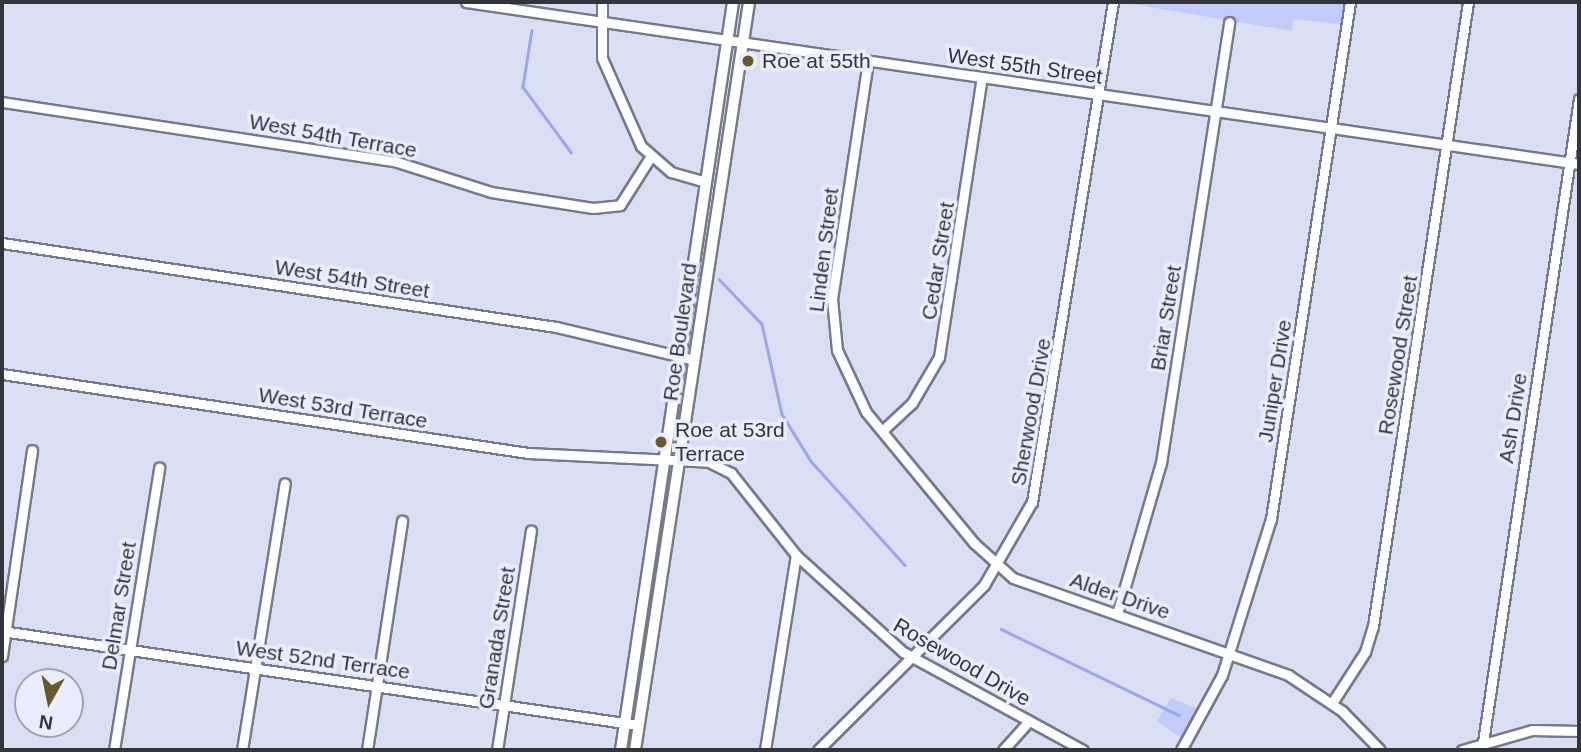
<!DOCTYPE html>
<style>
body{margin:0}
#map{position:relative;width:1581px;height:752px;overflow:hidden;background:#dbdff4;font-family:Helvetica,sans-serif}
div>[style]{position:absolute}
.green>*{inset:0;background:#c3cbfa}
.stream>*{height:2.5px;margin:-1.25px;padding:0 1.25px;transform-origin:1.25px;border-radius:1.25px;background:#9ca7ea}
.roads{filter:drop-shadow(2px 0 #75798b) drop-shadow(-2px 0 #75798b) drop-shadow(0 2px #75798b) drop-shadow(0 -2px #75798b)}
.minor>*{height:9px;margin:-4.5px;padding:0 4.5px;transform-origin:4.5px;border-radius:4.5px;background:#fff}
.major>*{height:10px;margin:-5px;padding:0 5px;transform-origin:5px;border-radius:5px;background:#fff}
.dots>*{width:19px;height:19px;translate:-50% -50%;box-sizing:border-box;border:4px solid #e9edfd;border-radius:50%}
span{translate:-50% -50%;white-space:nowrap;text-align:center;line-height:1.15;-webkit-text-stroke:7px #e9edfd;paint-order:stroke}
.poi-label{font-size:21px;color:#33353d}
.left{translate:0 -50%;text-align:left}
.street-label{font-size:21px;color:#33353d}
.frame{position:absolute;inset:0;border:4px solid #33353d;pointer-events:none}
.north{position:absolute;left:14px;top:668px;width:70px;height:70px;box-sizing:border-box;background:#e9edfd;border:2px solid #a0a3b0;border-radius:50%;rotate:189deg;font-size:19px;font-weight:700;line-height:28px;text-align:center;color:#33353d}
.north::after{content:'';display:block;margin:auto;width:24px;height:32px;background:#665b28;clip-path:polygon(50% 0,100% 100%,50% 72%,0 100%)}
</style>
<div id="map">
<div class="green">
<i style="clip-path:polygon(1120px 2px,1350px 2px,1347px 25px,1294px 19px,1292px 31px)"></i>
<i style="clip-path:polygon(1171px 698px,1203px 711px,1184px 740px,1157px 721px)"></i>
</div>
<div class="stream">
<i style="left:532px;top:30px;width:58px;rotate:99deg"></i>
<i style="left:523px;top:87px;width:81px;rotate:53.6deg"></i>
<i style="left:719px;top:279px;width:62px;rotate:46.3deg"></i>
<i style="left:762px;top:324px;width:92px;rotate:77.5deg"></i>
<i style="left:782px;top:414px;width:55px;rotate:58.3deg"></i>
<i style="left:811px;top:461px;width:140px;rotate:47.9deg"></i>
<i style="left:1001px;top:629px;width:198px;rotate:25.8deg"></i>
</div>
<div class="roads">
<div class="minor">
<i style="left:466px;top:2px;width:1125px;rotate:8.28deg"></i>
<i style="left:602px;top:2px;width:56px;rotate:90deg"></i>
<i style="left:602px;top:58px;width:96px;rotate:66.1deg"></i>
<i style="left:641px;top:146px;width:40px;rotate:41deg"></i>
<i style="left:671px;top:172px;width:35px;rotate:16deg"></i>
<i style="left:868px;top:61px;width:241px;rotate:98.6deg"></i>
<i style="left:832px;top:299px;width:51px;rotate:84.4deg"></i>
<i style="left:837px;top:350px;width:68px;rotate:64.9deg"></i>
<i style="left:866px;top:412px;width:170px;rotate:50.5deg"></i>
<i style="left:974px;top:543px;width:52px;rotate:41.9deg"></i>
<i style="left:1013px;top:578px;width:292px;rotate:19.4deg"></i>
<i style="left:1288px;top:675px;width:65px;rotate:33.7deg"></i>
<i style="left:1342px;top:711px;width:54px;rotate:45.7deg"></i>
<i style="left:2px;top:102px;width:396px;rotate:8.6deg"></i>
<i style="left:394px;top:161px;width:102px;rotate:17.7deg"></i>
<i style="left:491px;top:192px;width:103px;rotate:8.9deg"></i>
<i style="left:593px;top:208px;width:27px;rotate:-6deg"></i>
<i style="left:620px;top:205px;width:58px;rotate:-57.7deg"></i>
<i style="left:2px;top:243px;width:560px;rotate:8.62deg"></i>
<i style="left:556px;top:327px;width:142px;rotate:13.4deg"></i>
<i style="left:2px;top:374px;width:532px;rotate:8.54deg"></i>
<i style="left:528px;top:453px;width:181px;rotate:2.8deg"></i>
<i style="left:709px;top:462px;width:25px;rotate:27deg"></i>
<i style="left:731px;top:473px;width:105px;rotate:51.6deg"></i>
<i style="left:796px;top:555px;width:144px;rotate:42.2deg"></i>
<i style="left:903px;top:652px;width:205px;rotate:28.6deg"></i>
<i style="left:882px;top:431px;width:41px;rotate:-43deg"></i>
<i style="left:912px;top:403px;width:53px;rotate:-59.6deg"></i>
<i style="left:939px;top:357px;width:283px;rotate:-81.3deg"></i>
<i style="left:1117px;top:614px;width:157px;rotate:-73.8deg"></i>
<i style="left:1161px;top:463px;width:446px;rotate:-81.2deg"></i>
<i style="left:2px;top:631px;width:643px;rotate:8.41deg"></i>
<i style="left:2px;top:656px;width:208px;rotate:-81.7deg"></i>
<i style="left:1332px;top:703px;width:61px;rotate:-57.1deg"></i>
<i style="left:1365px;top:652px;width:27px;rotate:-73deg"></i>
<i style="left:1373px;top:626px;width:631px;rotate:-81.34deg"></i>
<i style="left:1483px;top:742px;width:650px;rotate:-81.51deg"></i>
<i style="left:114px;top:750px;width:286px;rotate:-80.9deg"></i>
<i style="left:242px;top:750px;width:270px;rotate:-80.9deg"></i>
<i style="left:367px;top:750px;width:232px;rotate:-81.3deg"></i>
<i style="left:497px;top:750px;width:222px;rotate:-81.2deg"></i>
<i style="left:765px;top:750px;width:197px;rotate:-81deg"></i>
<i style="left:818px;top:750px;width:234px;rotate:-44.8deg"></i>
<i style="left:984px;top:585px;width:96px;rotate:-60deg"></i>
<i style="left:1032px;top:502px;width:507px;rotate:-80.8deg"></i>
<i style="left:1003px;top:750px;width:39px;rotate:-48deg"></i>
<i style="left:1181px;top:750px;width:85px;rotate:-61.3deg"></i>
<i style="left:1222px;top:675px;width:164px;rotate:-72.6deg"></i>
<i style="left:1271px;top:519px;width:523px;rotate:-81.31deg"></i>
<i style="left:1462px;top:750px;width:73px;rotate:-15.9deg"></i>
<i style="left:1532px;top:730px;width:47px;rotate:1.2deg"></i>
</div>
<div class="major">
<i style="left:621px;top:750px;width:756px;rotate:-81.48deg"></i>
<i style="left:635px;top:750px;width:757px;rotate:-81.33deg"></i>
</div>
</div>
<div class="dots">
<i style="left:748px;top:61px;background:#665b28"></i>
<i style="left:661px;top:442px;background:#665b28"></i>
</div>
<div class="poi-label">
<span class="left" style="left:762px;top:61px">Roe at 55th</span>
<span class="left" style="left:675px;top:442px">Roe at 53rd<br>Terrace</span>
</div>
<div class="street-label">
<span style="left:1025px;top:66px;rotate:8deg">West 55th Street</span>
<span style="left:333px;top:136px;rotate:10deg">West 54th Terrace</span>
<span style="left:824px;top:250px;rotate:-83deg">Linden Street</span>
<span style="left:938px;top:261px;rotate:-81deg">Cedar Street</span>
<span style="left:352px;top:279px;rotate:9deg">West 54th Street</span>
<span style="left:1166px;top:318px;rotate:-81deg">Briar Street</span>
<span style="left:680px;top:332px;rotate:-82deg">Roe Boulevard</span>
<span style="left:1398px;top:355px;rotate:-81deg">Rosewood Street</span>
<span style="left:1275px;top:381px;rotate:-81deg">Juniper Drive</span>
<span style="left:343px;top:408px;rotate:9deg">West 53rd Terrace</span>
<span style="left:1031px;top:412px;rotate:-80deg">Sherwood Drive</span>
<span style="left:1513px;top:418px;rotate:-81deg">Ash Drive</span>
<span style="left:1120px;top:596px;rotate:19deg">Alder Drive</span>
<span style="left:119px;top:606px;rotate:-81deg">Delmar Street</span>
<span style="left:497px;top:638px;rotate:-81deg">Granada Street</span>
<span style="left:323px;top:660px;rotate:8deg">West 52nd Terrace</span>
<span style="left:962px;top:662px;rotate:30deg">Rosewood Drive</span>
</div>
<div class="frame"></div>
<div class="north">N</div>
</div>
